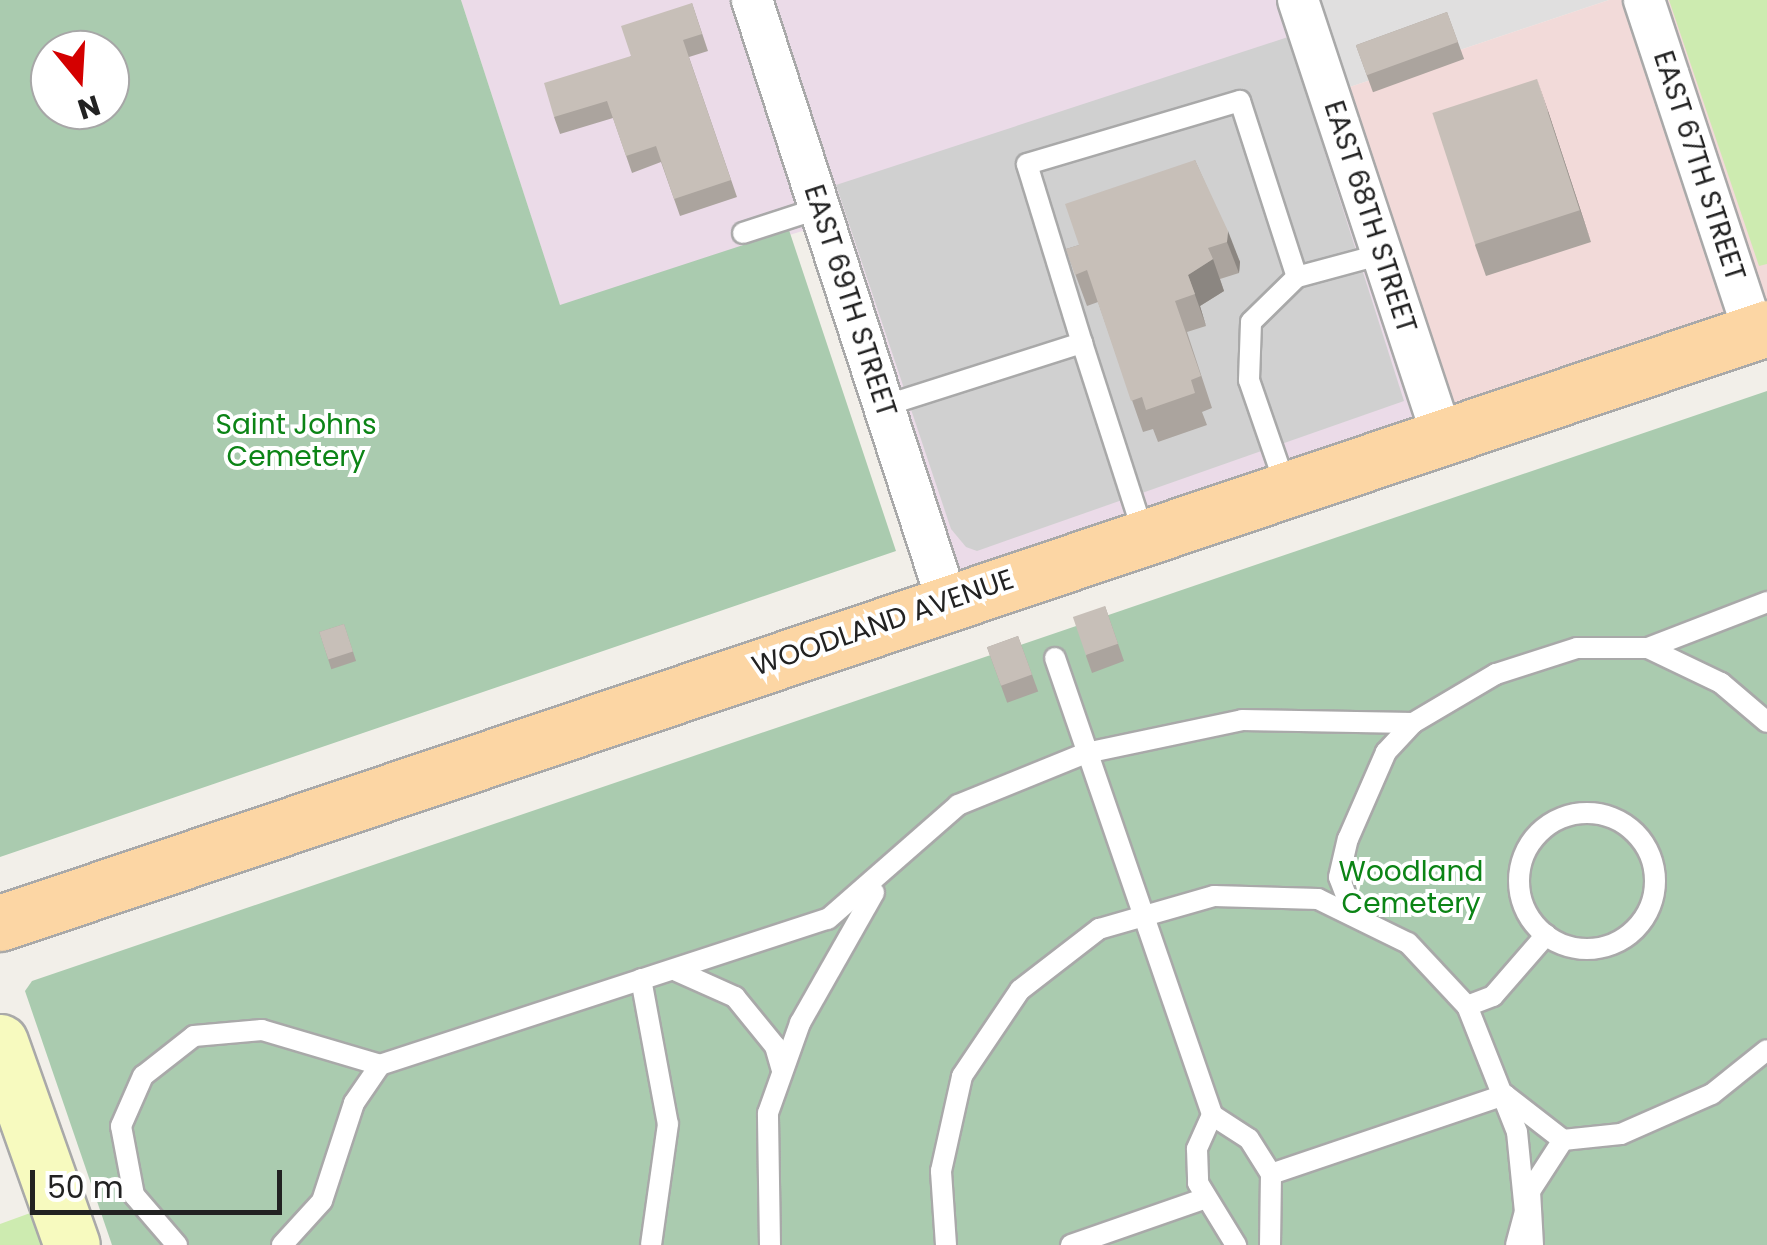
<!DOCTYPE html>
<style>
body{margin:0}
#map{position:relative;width:1767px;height:1245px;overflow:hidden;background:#f2efe9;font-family:Poppins,sans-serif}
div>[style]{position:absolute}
.residential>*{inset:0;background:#e0dfdf}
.commercial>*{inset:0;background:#f2dad9}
.industrial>*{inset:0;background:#ebdbe8}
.religious>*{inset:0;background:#d0d0d0}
.grass>*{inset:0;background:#cdebb0}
.cemetery>*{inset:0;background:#aacbaf}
.roads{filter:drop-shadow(2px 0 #a9a9a9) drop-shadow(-2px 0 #a9a9a9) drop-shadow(0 2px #a9a9a9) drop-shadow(0 -2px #a9a9a9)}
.lane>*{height:20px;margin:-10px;padding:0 10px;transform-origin:10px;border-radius:10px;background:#fff}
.lane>.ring{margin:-10px;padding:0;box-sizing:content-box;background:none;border:20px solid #fff;border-radius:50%}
.street>*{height:40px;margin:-20px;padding:0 20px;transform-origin:20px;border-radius:20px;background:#fff}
.secondary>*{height:55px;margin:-27.5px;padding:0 27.5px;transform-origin:27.5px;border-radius:27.5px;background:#f7fabf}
.primary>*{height:55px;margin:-27.5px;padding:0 27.5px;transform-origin:27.5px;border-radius:27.5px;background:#fcd6a4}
.wall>*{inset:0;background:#aba49e;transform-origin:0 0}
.shaded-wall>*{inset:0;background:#8b8681}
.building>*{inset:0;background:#c7bfb8;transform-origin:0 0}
span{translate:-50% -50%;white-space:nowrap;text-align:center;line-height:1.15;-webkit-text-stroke:8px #fff;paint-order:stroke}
.street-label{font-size:28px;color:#222}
.park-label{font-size:28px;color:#0c8416}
.north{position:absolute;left:30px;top:30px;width:100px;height:100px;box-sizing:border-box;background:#fff;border:2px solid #a7a7a7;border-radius:50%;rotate:162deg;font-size:28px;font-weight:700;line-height:40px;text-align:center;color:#222}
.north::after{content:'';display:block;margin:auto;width:35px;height:45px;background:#d40000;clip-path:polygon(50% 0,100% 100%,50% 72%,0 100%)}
.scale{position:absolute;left:30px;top:1170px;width:252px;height:45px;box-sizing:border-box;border:5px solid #222;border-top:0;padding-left:12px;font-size:30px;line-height:35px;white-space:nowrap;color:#222;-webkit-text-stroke:8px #fff;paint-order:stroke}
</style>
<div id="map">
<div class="residential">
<i style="clip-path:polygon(1298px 0,1609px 0,1329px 94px)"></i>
</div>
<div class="commercial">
<i style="clip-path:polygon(1609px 0,1767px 0,1767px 328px,1442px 435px,1329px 94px)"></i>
</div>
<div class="industrial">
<i style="clip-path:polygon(461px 0,1297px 0,1442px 435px,947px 601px,825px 224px,560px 306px)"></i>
</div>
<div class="religious">
<i style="clip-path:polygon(1288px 37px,1404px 401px,977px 551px,966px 547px,951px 529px,836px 185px)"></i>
</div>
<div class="grass">
<i style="clip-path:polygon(1669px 0,1767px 0,1767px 264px,1759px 266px)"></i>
<i style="clip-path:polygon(33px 1212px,44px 1245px,0 1245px,0 1224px)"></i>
</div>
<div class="cemetery">
<i style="clip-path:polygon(evenodd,0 0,461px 0,560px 305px,789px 230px,896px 551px,0 857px,0 0,50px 50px,110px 50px,110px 110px,50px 110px,50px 50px)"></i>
<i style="clip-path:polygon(1767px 391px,1767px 1245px,112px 1245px,25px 991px,32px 981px)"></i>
</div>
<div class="roads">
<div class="lane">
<i style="left:743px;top:233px;width:81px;rotate:-18deg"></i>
<i style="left:1082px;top:343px;width:202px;rotate:72.1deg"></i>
<i style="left:884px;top:406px;width:208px;rotate:-17.7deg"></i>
<i style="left:1082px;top:343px;width:187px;rotate:-107.1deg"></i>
<i style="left:1027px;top:164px;width:222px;rotate:-16.5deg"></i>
<i style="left:1240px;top:101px;width:185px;rotate:72.1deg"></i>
<i style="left:1297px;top:277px;width:88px;rotate:-15.1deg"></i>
<i style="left:1286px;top:487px;width:113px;rotate:-109.1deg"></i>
<i style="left:1249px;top:380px;width:58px;rotate:-88deg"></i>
<i style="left:1251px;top:322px;width:64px;rotate:-44.4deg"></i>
<i style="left:1648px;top:648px;width:128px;rotate:-21.1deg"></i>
<i style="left:1055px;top:658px;width:483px;rotate:71deg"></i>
<i style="left:1212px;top:1115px;width:44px;rotate:33deg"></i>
<i style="left:1249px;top:1139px;width:41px;rotate:57.8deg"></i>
<i style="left:1271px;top:1174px;width:71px;rotate:90.8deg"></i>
<i class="ring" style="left:1519px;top:813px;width:116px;height:116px"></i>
<i style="left:1352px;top:911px;width:36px;rotate:-111deg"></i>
<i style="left:1339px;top:877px;width:39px;rotate:-77deg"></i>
<i style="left:1348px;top:839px;width:95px;rotate:-66.4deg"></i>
<i style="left:1386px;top:752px;width:40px;rotate:-47deg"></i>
<i style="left:677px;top:971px;width:64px;rotate:24.1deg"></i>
<i style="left:735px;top:997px;width:63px;rotate:50.8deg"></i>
<i style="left:775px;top:1046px;width:26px;rotate:74deg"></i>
<i style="left:641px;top:979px;width:147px;rotate:79.5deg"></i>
<i style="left:668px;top:1124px;width:122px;rotate:98deg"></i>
<i style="left:1212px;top:1115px;width:37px;rotate:114deg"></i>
<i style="left:1197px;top:1149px;width:34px;rotate:88deg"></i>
<i style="left:1198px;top:1183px;width:73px;rotate:58.5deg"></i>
<i style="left:1271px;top:1174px;width:247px;rotate:-18.7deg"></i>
<i style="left:1505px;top:1095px;width:73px;rotate:37.8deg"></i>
<i style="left:1563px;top:1140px;width:58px;rotate:-5.9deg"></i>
<i style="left:1621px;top:1134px;width:99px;rotate:-23.7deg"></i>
<i style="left:1712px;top:1094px;width:70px;rotate:-38.7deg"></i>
<i style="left:177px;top:1245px;width:66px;rotate:-130.7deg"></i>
<i style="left:134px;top:1195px;width:70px;rotate:-100.7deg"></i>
<i style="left:121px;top:1126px;width:55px;rotate:-66.3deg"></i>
<i style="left:143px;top:1076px;width:65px;rotate:-38.1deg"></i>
<i style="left:194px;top:1036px;width:68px;rotate:-5deg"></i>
<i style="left:262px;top:1030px;width:123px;rotate:16.5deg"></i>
<i style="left:380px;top:1065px;width:471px;rotate:-18.1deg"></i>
<i style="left:828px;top:919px;width:173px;rotate:-41.2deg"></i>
<i style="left:958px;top:805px;width:138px;rotate:-22.1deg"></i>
<i style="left:1086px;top:753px;width:159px;rotate:-11.9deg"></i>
<i style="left:1242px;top:720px;width:171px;rotate:1deg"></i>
<i style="left:1413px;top:723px;width:96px;rotate:-30.6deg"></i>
<i style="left:1496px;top:674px;width:85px;rotate:-17.8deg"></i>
<i style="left:1577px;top:648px;width:71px"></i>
<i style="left:1648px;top:648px;width:81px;rotate:25.6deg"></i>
<i style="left:1721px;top:683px;width:60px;rotate:40.3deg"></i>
<i style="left:282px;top:1245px;width:59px;rotate:-47.7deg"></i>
<i style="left:322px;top:1201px;width:103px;rotate:-71.9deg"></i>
<i style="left:354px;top:1103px;width:46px;rotate:-55.6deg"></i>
<i style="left:770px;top:1245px;width:132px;rotate:-90.9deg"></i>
<i style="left:768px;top:1113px;width:96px;rotate:-70.4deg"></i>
<i style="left:800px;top:1023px;width:150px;rotate:-60.4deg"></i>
<i style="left:946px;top:1245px;width:74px;rotate:-93.9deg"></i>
<i style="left:941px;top:1171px;width:97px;rotate:-77.5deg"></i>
<i style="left:962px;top:1076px;width:104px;rotate:-56deg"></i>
<i style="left:1020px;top:990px;width:100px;rotate:-37.7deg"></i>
<i style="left:1099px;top:929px;width:120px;rotate:-16deg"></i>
<i style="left:1214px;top:896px;width:104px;rotate:1.7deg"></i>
<i style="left:1318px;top:899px;width:100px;rotate:26.1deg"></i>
<i style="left:1408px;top:943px;width:86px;rotate:46.9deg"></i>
<i style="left:1071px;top:1245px;width:140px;rotate:-19.2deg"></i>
<i style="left:1516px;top:1245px;width:34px;rotate:-75deg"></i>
<i style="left:1525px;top:1212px;width:80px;rotate:-95.7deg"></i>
<i style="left:1517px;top:1132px;width:136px;rotate:-111.6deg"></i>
<i style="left:1467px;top:1006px;width:28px;rotate:-21deg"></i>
<i style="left:1493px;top:996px;width:81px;rotate:-49deg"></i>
<i style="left:1533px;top:1245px;width:54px;rotate:-93.2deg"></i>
<i style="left:1530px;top:1191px;width:61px;rotate:-57.1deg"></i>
</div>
<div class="street">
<i style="left:752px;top:0;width:632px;rotate:72.02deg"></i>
<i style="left:1298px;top:0;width:458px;rotate:71.7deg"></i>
<i style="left:1644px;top:0;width:350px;rotate:71.7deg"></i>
</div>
<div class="secondary">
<i style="left:0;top:1042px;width:215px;rotate:70.5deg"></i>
</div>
<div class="primary">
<i style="left:0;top:923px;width:1864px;rotate:-18.61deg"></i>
</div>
</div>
<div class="wall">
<i style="clip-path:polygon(692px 3px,708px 51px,689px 57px,737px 197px,680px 216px,661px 162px,632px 173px,613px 118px,560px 134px,554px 117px,631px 56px)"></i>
<i style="left:1447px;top:12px;width:50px;height:97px;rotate:70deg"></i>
<i style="clip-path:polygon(1548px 111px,1591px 242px,1486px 276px,1475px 245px)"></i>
<i style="clip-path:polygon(1195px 160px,1240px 262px,1239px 273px,1220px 279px,1224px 291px,1200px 306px,1206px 326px,1187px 332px,1212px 408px,1202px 412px,1207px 425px,1158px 442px,1153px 429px,1143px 432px,1098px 302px,1087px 306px,1066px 249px,1079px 245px)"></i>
<i style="clip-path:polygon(1105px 606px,1124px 661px,1092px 673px,1086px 656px)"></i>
<i style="left:344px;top:624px;width:39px;height:26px;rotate:72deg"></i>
<i style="left:1018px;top:636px;width:59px;height:33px;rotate:70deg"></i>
</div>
<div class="shaded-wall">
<i style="clip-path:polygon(1537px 79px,1548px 111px,1591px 242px,1580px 210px)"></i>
<i style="clip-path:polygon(1228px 231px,1240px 262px,1239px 273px,1227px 242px)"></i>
<i style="clip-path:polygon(1213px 259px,1224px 291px,1200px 306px,1206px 326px,1188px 275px)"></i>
</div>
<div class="building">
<i style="clip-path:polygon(692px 3px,702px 34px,683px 40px,731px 180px,674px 199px,656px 146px,626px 156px,607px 101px,554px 117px,544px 83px,631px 56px,621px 26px)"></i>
<i style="left:1447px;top:12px;width:32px;height:97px;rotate:70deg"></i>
<i style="left:1537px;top:79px;width:138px;height:110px;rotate:72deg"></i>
<i style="clip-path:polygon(1195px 160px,1228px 231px,1227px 242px,1208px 248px,1213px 259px,1188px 275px,1195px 294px,1175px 301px,1201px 376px,1191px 380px,1195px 393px,1146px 410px,1142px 397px,1131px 401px,1087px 270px,1075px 275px,1066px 249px,1079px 245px,1065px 204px)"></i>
<i style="left:1105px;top:606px;width:40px;height:34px;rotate:71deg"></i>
<i style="left:344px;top:624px;width:29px;height:26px;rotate:72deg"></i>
<i style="left:1018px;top:636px;width:41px;height:33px;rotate:70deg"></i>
</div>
<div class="street-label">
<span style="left:1699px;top:166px;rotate:72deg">EAST 67TH STREET</span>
<span style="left:1370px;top:217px;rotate:72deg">EAST 68TH STREET</span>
<span style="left:850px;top:301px;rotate:72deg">EAST 69TH STREET</span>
<span style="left:883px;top:623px;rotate:-19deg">WOODLAND AVENUE</span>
</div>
<div class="park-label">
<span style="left:296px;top:441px">Saint Johns<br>Cemetery</span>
<span style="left:1411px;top:888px">Woodland<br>Cemetery</span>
</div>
<div class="north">N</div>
<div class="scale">50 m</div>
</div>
